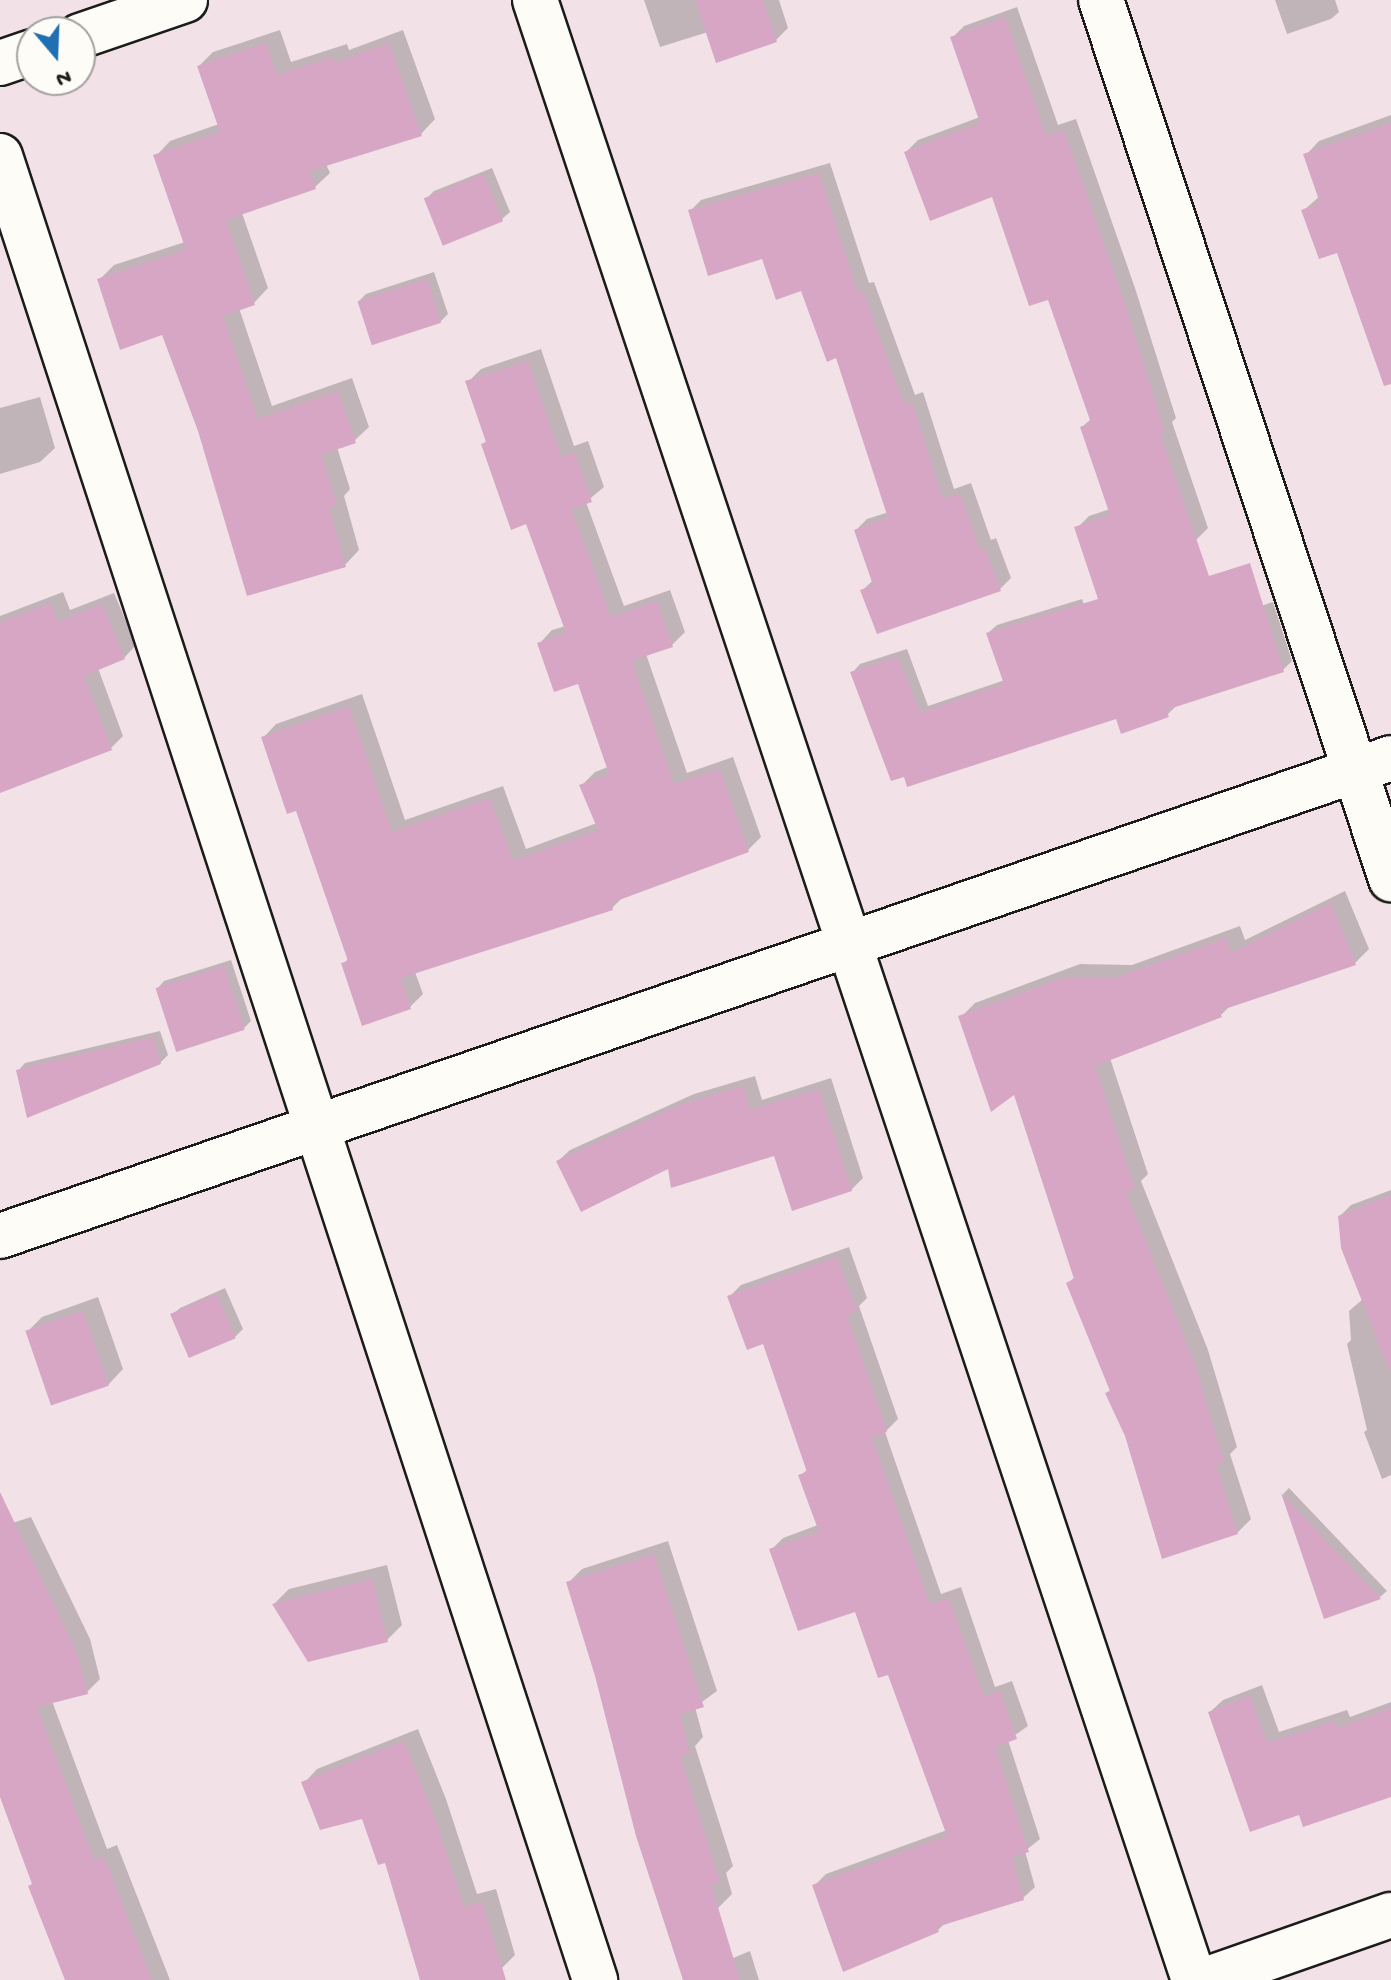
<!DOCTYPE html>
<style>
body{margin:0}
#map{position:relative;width:1391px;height:1980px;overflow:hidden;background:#f2e2e8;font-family:"Gochi Hand",sans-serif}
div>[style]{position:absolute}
.shadow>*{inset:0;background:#0003}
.building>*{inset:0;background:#d7a6c5;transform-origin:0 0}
.roads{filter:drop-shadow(2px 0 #1c1c1c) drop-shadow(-2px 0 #1c1c1c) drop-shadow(0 2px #1c1c1c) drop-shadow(0 -2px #1c1c1c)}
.street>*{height:44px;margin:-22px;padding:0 22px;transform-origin:22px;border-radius:22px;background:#fdfcf7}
span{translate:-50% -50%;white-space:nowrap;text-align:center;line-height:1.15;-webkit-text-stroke:6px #fdfcf7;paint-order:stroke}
.north{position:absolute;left:16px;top:16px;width:80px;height:80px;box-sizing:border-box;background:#fdfcf7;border:2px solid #a3a29f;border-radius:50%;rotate:161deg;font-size:22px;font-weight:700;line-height:32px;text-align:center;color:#1c1c1c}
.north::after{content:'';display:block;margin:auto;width:28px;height:36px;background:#1f6fb2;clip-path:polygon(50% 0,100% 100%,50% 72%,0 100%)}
</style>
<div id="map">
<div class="shadow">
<i style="clip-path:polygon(644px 0,779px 0,788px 28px,776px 40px,708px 32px,660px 47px)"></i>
<i style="clip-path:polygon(1275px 0,1335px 0,1339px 12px,1331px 19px,1287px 34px)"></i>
<i style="clip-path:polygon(1017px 7px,1058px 125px,1076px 119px,1135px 288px,1176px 418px,1172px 422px,1208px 528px,1196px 540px,1077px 528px,1089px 516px,1110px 509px,1082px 427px,1091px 419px,1049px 298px,993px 195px,906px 152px,918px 140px,980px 117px,952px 38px,964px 26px)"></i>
<i style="clip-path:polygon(280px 30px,291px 62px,347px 44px,349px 50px,403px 30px,435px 119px,421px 134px,326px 164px,330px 173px,315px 187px,242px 213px,268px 288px,254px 303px,239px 308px,272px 406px,352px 378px,369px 427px,354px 441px,337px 447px,350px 489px,344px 496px,359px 550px,345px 565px,200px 430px,164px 333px,99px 280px,114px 265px,185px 242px,156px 156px,170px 141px,219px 124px,199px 66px,213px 52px)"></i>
<i style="clip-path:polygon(1391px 115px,1391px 328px,1338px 250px,1304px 210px,1320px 196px,1306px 155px,1319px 141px)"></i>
<i style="clip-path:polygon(830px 163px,869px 283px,874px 282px,915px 395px,923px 392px,954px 489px,971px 483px,991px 540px,996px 538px,1011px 578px,1000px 589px,863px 590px,873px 580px,856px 530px,867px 519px,889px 512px,837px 356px,803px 289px,763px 256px,690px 211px,701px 200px)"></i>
<i style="clip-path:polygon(492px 168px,510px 212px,502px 219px,427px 198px,434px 191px)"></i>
<i style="clip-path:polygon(434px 272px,448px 314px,440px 322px,359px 301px,366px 294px)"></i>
<i style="clip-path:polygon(541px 349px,574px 446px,588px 441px,604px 487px,586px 502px,624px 606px,670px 590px,685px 632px,672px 645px,646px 654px,687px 773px,733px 757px,761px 837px,748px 850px,624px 896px,612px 908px,415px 972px,423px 994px,410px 1007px,343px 964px,349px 958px,297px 808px,263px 738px,276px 724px,362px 694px,405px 820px,503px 786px,526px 849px,597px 823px,582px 785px,595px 772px,608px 767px,579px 681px,539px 644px,552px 630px,566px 626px,528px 522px,483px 444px,488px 440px,468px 382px,481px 369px)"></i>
<i style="clip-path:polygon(40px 397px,55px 448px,40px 462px,0 474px,0 408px)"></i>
<i style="clip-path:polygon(63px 592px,70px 610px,114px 593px,136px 645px,124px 658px,98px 668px,123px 736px,111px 748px,0 783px,0 616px)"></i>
<i style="clip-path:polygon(1082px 599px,1104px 660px,1273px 602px,1292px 661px,1283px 670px,1176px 706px,1167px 715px,1117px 716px,909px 784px,852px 673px,860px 664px,907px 649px,928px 706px,1005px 680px,988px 633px,997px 625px)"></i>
<i style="clip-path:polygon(1345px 891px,1369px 949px,1355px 963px,1231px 1005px,1221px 1015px,1110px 1058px,1148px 1174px,1141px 1181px,1208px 1350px,1237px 1447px,1230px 1454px,1251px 1519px,1237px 1533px,1127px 1435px,1107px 1393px,1111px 1389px,1068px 1283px,1075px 1277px,1015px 1092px,961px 1017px,975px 1003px,1080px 964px,1132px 965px,1240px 926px,1245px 940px)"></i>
<i style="clip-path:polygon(231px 960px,251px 1021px,244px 1028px,157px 989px,164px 981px)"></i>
<i style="clip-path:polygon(160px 1031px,168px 1055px,160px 1063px,18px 1071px,25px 1063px)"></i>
<i style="clip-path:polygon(755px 1076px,762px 1100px,831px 1078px,863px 1178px,851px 1190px,776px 1154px,669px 1166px,558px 1161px,570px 1150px,694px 1094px)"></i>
<i style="clip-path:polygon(1391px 1190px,1391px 1475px,1382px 1479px,1364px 1432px,1367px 1430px,1347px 1344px,1351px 1340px,1349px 1311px,1363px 1299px,1340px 1216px,1351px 1205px)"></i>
<i style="clip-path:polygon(849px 1247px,867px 1298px,859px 1306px,898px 1419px,885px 1432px,941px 1594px,961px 1587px,995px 1687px,1012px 1681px,1028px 1726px,1008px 1740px,1040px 1839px,1025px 1851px,1035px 1887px,1023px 1898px,946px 1922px,938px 1930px,814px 1886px,826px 1874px,947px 1830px,889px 1672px,857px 1610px,772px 1549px,783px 1538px,818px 1525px,800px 1476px,808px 1469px,764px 1342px,730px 1296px,741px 1285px)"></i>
<i style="clip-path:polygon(225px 1288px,243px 1329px,235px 1337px,172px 1315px,180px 1308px)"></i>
<i style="clip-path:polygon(98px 1297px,123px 1369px,108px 1385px,27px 1332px,42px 1317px)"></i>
<i style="clip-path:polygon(1289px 1488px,1387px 1591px,1380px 1597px,1325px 1616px,1283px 1494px)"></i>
<i style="clip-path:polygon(31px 1517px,90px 1639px,100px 1679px,87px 1692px,52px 1701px,107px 1849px,117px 1845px,170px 1980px,67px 1980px,0 1791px,0 1527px)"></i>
<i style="clip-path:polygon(668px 1541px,717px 1691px,695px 1707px,703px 1737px,695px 1746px,733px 1866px,726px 1873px,732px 1894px,718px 1908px,597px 1676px,568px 1583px,582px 1569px)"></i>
<i style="clip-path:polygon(387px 1565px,402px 1625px,387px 1640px,274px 1604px,289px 1589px)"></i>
<i style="clip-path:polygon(1262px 1685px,1279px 1732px,1347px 1710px,1350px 1717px,1391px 1702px,1391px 1795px,1300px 1813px,1210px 1712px,1223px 1700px)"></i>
<i style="clip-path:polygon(418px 1729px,446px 1799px,477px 1894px,496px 1889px,515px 1955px,502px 1968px,460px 1980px,422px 1980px,386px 1860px,363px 1816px,304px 1783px,317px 1769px)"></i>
<i style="clip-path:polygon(750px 1951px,759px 1980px,687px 1980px,692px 1975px)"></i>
</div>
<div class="building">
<i style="clip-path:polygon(695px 0,763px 0,777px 42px,716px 63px)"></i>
<i style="clip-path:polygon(1005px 17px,1046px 136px,1064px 130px,1124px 301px,1165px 432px,1160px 433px,1209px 576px,1250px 563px,1284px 672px,1166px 710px,1169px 717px,1121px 734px,1116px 719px,907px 787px,904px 777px,891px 781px,850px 672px,898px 657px,920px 713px,1004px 684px,986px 633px,1098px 599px,1074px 527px,1110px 515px,1080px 427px,1091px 423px,1048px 300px,1029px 306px,992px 197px,930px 221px,904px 152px,980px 123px,950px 37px)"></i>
<i style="clip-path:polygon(266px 43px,277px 75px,333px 57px,335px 63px,389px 43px,422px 136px,310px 171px,316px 189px,226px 220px,255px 305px,223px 316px,258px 419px,338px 391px,356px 443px,321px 455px,337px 505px,329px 508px,346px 567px,247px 596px,198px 431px,162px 335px,120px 350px,97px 279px,186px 250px,153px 155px,220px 132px,197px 66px)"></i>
<i style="clip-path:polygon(1391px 123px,1391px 384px,1384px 386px,1337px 253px,1319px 259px,1301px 210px,1320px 203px,1303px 154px)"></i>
<i style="clip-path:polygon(819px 173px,858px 293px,863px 291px,904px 404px,912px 402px,943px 499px,960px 493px,980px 550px,985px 548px,1001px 591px,877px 634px,860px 590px,873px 585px,854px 530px,888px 518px,836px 358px,827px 362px,801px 291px,776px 300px,762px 259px,708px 276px,688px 210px)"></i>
<i style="left:484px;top:174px;width:51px;height:65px;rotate:68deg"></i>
<i style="left:427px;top:279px;width:46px;height:73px;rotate:72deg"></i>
<i style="clip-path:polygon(528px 361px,561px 457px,575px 453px,592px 502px,571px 509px,611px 617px,657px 601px,673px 647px,634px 660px,633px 664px,674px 784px,720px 769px,749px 852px,611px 903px,613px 910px,401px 978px,411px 1009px,362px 1026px,341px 963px,348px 961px,296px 811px,287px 814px,261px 737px,349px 706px,392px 832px,490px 798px,513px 861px,598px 830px,579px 785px,609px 774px,578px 684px,554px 692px,537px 643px,566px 633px,526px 524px,511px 530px,481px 444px,486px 442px,465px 381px)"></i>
<i style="clip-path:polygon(50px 603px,58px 622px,102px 604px,125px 659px,84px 676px,112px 750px,0 793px,0 623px)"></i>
<i style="clip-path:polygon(1331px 903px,1356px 965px,1219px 1011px,1222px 1017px,1095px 1066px,1135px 1189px,1126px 1192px,1195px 1364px,1224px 1462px,1216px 1465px,1238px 1534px,1162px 1559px,1125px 1436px,1105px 1393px,1110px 1391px,1066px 1283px,1074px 1279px,1014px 1095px,991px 1112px,958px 1016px,1064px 978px,1116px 978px,1226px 938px,1231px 953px)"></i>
<i style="left:224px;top:966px;width:67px;height:72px;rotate:72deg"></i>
<i style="clip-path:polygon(153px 1037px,161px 1064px,27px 1118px,16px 1070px)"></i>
<i style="clip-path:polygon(743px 1086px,750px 1110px,819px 1089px,852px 1191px,792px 1211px,774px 1156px,671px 1188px,668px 1169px,581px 1212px,556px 1161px,680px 1105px)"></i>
<i style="clip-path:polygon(1391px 1195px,1391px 1367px,1388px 1367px,1341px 1248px,1338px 1216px)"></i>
<i style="clip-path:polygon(837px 1257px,857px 1311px,847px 1315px,887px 1432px,872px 1438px,930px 1604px,949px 1598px,984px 1697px,1000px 1691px,1017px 1739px,995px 1747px,1029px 1852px,1012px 1857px,1024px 1900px,937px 1927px,939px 1932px,843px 1972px,812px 1885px,947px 1836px,888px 1675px,878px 1678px,855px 1612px,798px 1631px,769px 1549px,819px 1532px,798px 1475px,807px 1472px,763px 1344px,747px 1350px,727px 1296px)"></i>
<i style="left:217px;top:1294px;width:48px;height:51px;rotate:67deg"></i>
<i style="left:83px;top:1311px;width:79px;height:61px;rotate:71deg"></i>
<i style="clip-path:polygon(0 1492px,77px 1653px,88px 1694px,37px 1707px,94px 1860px,104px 1857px,152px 1980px,65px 1980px,28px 1886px,32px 1884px,0 1797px)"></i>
<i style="clip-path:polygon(1281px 1493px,1381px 1599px,1324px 1619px)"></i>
<i style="clip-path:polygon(654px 1554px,704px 1707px,680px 1714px,690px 1753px,680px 1756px,720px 1882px,711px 1884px,740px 1980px,683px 1980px,636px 1836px,595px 1676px,566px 1582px)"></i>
<i style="clip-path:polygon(372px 1579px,388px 1642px,308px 1662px,272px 1604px)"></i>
<i style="clip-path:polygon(1250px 1696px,1267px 1743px,1335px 1721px,1337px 1728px,1391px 1708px,1391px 1797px,1303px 1827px,1299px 1815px,1250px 1832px,1208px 1712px)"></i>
<i style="clip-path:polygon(404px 1741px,433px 1813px,464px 1907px,482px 1901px,506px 1980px,420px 1980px,385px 1863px,378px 1865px,362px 1819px,320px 1830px,301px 1782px)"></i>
</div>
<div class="roads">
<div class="street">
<i style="left:535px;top:0;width:2087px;rotate:71.59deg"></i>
<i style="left:1101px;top:0;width:926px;rotate:71.74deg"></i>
<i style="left:80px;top:36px;width:111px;rotate:-18.9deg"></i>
<i style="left:0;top:63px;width:34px;rotate:-19deg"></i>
<i style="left:0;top:156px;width:1919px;rotate:71.93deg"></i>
<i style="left:0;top:1236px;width:1471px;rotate:-18.96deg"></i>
<i style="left:1205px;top:1980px;width:197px;rotate:-19.3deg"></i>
</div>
</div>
<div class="north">N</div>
</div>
